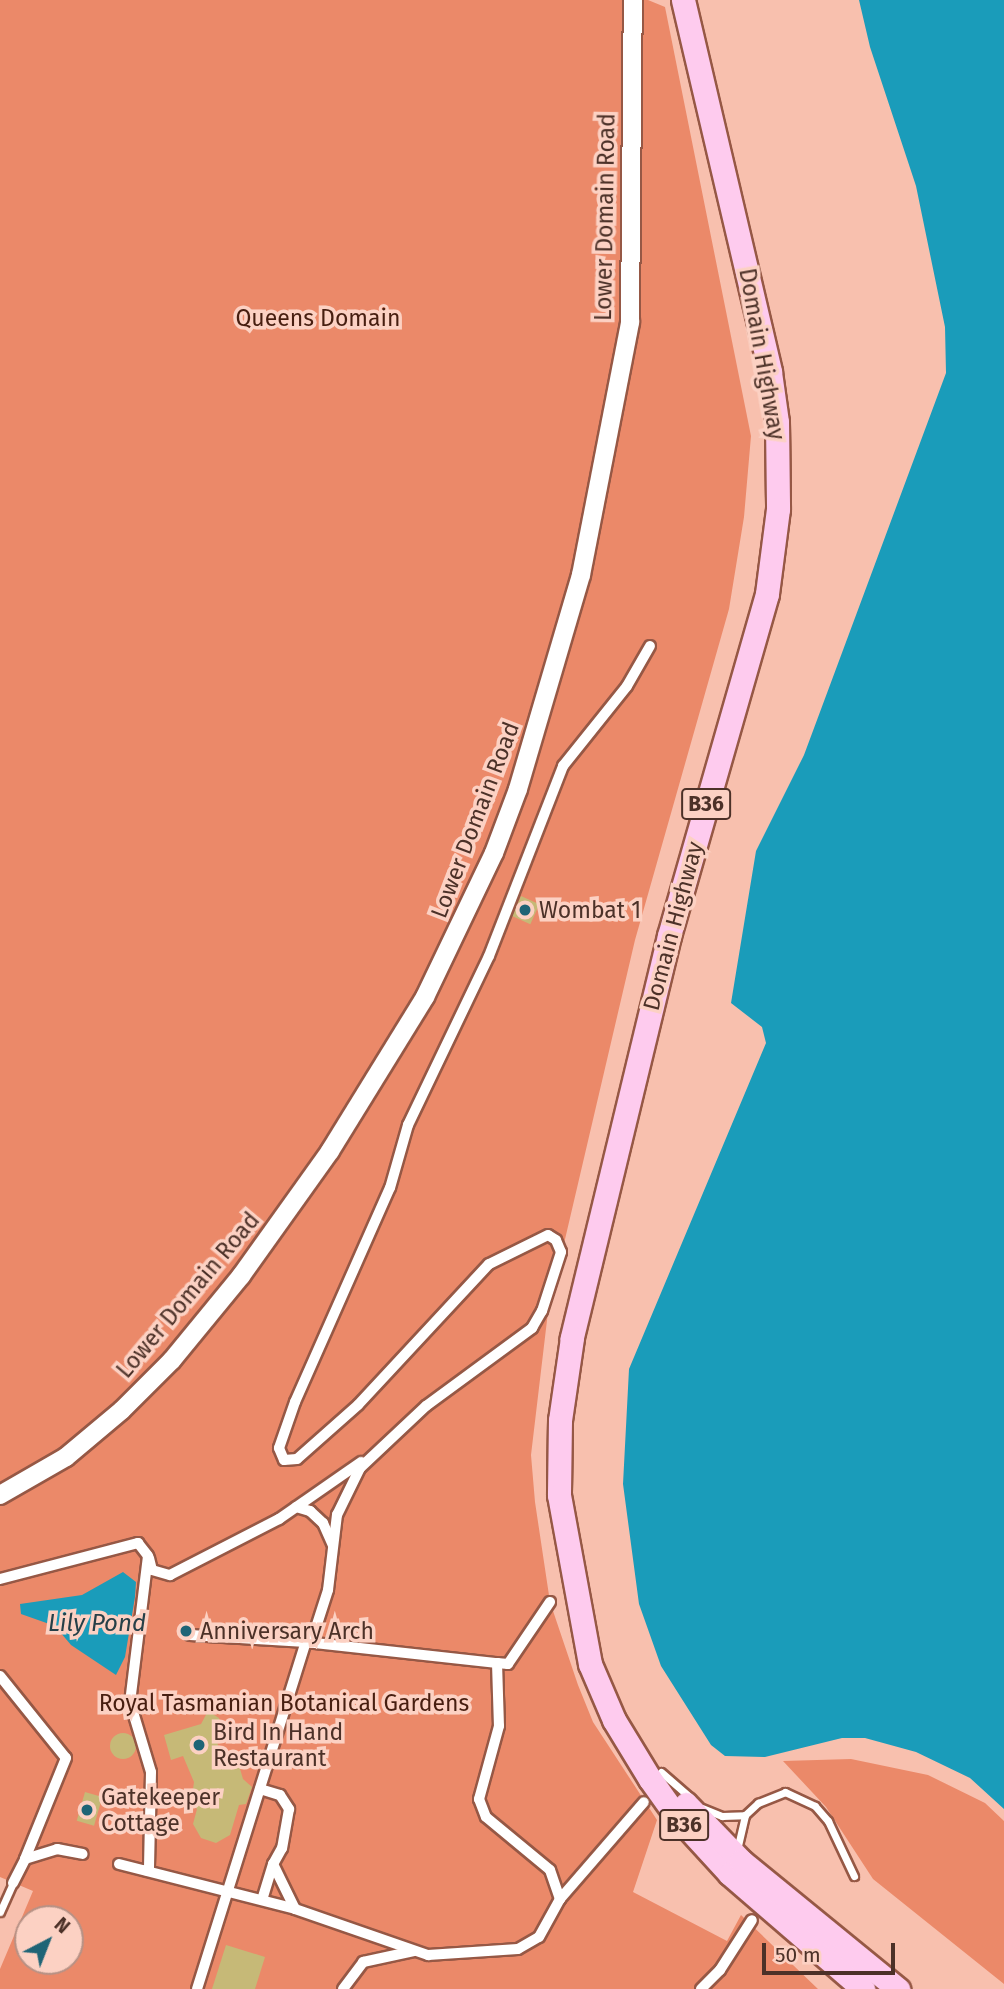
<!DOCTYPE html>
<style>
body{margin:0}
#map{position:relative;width:1004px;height:1989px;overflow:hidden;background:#f8c0ae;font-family:"Fira Sans",sans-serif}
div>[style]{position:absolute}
.green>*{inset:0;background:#eb8969}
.water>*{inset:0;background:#1a9cba}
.building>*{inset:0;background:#c6b977;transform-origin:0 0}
.round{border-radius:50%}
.roads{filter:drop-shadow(2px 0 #965845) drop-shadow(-2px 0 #965845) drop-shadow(0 2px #965845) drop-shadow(0 -2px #965845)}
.service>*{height:7px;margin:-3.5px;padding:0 3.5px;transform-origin:3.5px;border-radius:3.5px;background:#fff}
.pedestrian>*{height:10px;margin:-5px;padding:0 5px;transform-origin:5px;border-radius:5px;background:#fff}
.tertiary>*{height:18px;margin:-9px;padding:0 9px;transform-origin:9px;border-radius:9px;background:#fff}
.primary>*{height:23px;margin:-11.5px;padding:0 11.5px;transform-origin:11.5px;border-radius:11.5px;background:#fecbee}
.dots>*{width:19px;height:19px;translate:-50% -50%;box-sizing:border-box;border:4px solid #fcd1c3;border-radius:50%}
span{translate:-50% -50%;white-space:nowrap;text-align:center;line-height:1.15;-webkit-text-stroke:7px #fcd1c3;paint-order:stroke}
.shield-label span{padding:2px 5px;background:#fcd1c3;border:2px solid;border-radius:5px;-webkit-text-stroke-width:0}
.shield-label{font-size:21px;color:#4c3128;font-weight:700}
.street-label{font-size:23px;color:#4c3128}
.park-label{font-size:23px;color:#471e10}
.poi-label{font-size:23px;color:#4c3128}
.left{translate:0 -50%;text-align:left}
.water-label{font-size:24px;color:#274048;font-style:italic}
.north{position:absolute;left:14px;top:1905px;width:70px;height:70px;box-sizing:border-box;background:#fcd1c3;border:2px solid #b69185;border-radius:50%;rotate:42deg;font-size:19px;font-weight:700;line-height:28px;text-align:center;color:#4c3128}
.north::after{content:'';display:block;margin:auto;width:24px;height:32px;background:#1f6476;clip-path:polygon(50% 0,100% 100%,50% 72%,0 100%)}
.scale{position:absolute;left:762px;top:1943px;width:133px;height:32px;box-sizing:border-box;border:4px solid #4c3128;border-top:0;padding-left:9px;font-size:21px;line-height:24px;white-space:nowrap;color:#4c3128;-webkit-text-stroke:5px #fcd1c3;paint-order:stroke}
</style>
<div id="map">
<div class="green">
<i style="clip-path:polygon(evenodd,0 0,648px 0,665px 7px,751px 436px,744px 517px,729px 609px,635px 940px,548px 1312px,531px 1455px,535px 1502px,550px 1602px,578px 1685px,593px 1722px,657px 1820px,633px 1892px,727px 1941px,741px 1915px,818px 1989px,0 1989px,0 1969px,33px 1891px,0 1877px,0 0,28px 1919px,70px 1919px,70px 1961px,28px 1961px,28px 1919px)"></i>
<i style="clip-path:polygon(851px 1759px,928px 1775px,985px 1803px,1004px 1821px,1004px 1984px,873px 1879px,826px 1807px,783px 1761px)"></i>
</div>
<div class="water">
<i style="clip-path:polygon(859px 0,1004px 0,1004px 1809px,970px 1778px,916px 1752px,865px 1738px,842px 1738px,765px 1757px,725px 1756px,711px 1745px,661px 1666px,639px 1604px,623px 1484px,629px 1369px,766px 1043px,762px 1027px,731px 1003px,756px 851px,804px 755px,946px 373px,945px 327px,916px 186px,870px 47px)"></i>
<i style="clip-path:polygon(123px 1572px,136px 1582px,135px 1597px,125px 1657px,116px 1675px,71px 1645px,55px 1626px,21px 1614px,20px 1604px,82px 1595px)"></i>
</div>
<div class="building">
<i style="left:521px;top:896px;width:20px;height:22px;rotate:24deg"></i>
<i style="clip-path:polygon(208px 1711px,219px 1718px,222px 1729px,214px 1732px,224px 1764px,238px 1762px,243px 1779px,252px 1787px,246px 1804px,239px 1805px,230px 1835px,216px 1843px,201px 1838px,193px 1824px,197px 1809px,191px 1803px,194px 1782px,183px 1756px,171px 1760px,164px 1735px,201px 1724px)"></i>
<i class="round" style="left:110px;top:1733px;width:26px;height:26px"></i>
<i style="left:85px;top:1792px;width:18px;height:30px;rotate:16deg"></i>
<i style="clip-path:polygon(226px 1945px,265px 1957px,255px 1989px,212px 1989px)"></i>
</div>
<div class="roads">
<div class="service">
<i style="left:661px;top:1772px;width:40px;rotate:41deg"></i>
<i style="left:702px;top:1808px;width:22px;rotate:22deg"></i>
<i style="left:722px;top:1816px;width:23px;rotate:-2deg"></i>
<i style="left:737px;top:1850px;width:36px;rotate:-77deg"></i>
<i style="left:745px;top:1815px;width:18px;rotate:-43deg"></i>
<i style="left:758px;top:1803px;width:29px;rotate:-22deg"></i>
<i style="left:785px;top:1792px;width:33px;rotate:25deg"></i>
<i style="left:815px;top:1806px;width:20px;rotate:49deg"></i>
<i style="left:828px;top:1821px;width:61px;rotate:64.7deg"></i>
<i style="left:0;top:1912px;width:32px;rotate:-66deg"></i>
</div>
<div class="pedestrian">
<i style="left:296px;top:1507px;width:15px;rotate:16deg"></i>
<i style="left:310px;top:1511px;width:18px;rotate:43deg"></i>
<i style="left:323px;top:1523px;width:24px;rotate:66deg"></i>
<i style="left:149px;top:1558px;width:12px;rotate:76deg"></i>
<i style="left:152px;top:1570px;width:19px;rotate:16deg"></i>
<i style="left:170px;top:1575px;width:123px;rotate:-27.2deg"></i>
<i style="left:279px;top:1519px;width:100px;rotate:-34.8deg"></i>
<i style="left:0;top:1579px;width:143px;rotate:-14.6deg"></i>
<i style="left:138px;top:1543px;width:16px;rotate:52deg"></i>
<i style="left:148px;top:1556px;width:147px;rotate:97deg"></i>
<i style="left:130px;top:1702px;width:73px;rotate:73.3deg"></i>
<i style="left:151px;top:1772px;width:99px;rotate:91.2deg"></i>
<i style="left:149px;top:1871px;width:4px;rotate:-166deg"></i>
<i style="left:190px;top:1635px;width:116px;rotate:3.5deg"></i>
<i style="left:311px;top:1643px;width:56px;rotate:-72.2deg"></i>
<i style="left:328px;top:1590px;width:76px;rotate:-83.2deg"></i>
<i style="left:337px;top:1515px;width:52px;rotate:-63.9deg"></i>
<i style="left:360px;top:1468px;width:91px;rotate:-43.2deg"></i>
<i style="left:426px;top:1406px;width:132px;rotate:-36.3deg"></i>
<i style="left:532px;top:1328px;width:20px;rotate:-60deg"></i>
<i style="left:542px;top:1311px;width:62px;rotate:-72.1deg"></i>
<i style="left:561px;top:1252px;width:13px;rotate:-113deg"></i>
<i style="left:556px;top:1240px;width:9px;rotate:-148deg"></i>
<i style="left:548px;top:1235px;width:66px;rotate:153.8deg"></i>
<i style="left:489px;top:1264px;width:192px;rotate:132.9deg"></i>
<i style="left:358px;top:1405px;width:81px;rotate:138.5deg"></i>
<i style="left:297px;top:1459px;width:13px;rotate:176deg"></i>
<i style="left:284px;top:1460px;width:13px;rotate:-113deg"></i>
<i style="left:279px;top:1448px;width:49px;rotate:-70.8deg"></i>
<i style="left:295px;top:1402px;width:234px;rotate:-66.1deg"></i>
<i style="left:390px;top:1188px;width:66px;rotate:-74.1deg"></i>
<i style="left:408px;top:1125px;width:187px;rotate:-64.4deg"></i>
<i style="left:489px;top:956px;width:204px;rotate:-68.7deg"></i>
<i style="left:563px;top:766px;width:102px;rotate:-51.3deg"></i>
<i style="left:627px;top:686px;width:46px;rotate:-60.1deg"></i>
<i style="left:497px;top:1663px;width:11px;rotate:5deg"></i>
<i style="left:508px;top:1664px;width:75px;rotate:-55.9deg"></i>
<i style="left:0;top:1676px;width:105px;rotate:51.2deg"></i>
<i style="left:66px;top:1758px;width:109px;rotate:112.1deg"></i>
<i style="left:260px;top:1789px;width:21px;rotate:17deg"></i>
<i style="left:280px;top:1795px;width:17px;rotate:57deg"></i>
<i style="left:289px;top:1809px;width:40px;rotate:100deg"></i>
<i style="left:282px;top:1848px;width:18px;rotate:119deg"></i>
<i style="left:119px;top:1864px;width:182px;rotate:14.3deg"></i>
<i style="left:295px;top:1909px;width:141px;rotate:19.1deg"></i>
<i style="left:428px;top:1955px;width:90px;rotate:-3.8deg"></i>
<i style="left:518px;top:1949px;width:24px;rotate:-30deg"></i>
<i style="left:539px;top:1937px;width:43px;rotate:-61.1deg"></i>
<i style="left:560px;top:1899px;width:128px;rotate:-49.1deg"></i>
<i style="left:13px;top:1883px;width:27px;rotate:-63deg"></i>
<i style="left:25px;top:1859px;width:34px;rotate:-17deg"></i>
<i style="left:57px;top:1849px;width:26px;rotate:11deg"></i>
<i style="left:262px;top:1900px;width:38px;rotate:-73deg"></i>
<i style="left:273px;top:1864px;width:50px;rotate:63.9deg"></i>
<i style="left:197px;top:1989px;width:364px;rotate:-72.6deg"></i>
<i style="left:306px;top:1642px;width:192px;rotate:6.3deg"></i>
<i style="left:497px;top:1663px;width:63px;rotate:88.2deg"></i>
<i style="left:499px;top:1726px;width:76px;rotate:105.3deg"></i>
<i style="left:479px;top:1799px;width:19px;rotate:69deg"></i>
<i style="left:486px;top:1817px;width:83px;rotate:39.6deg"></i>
<i style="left:550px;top:1870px;width:31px;rotate:71deg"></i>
<i style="left:343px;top:1989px;width:34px;rotate:-53deg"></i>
<i style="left:363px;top:1962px;width:52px;rotate:-12.2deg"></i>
<i style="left:701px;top:1989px;width:27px;rotate:-45deg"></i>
<i style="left:720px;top:1970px;width:59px;rotate:-57.4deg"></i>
</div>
<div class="tertiary">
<i style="left:0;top:1495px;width:76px;rotate:-29.9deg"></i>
<i style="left:66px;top:1457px;width:73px;rotate:-40deg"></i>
<i style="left:122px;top:1410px;width:71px;rotate:-45deg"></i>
<i style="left:172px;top:1360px;width:109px;rotate:-50.6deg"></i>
<i style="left:241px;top:1276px;width:153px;rotate:-54.5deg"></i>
<i style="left:330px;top:1151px;width:181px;rotate:-58.3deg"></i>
<i style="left:425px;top:997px;width:160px;rotate:-64.4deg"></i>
<i style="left:494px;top:853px;width:68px;rotate:-69.4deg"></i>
<i style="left:518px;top:789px;width:223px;rotate:-73.6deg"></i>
<i style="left:581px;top:575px;width:258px;rotate:-79deg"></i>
<i style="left:630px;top:322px;width:322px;rotate:-89.5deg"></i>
</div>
<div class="primary">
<i style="left:683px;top:0;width:382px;rotate:76.8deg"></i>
<i style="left:770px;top:372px;width:50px;rotate:82deg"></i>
<i style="left:777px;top:422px;width:87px;rotate:89.3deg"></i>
<i style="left:778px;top:509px;width:86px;rotate:97.4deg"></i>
<i style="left:767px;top:594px;width:356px;rotate:106deg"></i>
<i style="left:669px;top:936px;width:414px;rotate:103.6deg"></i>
<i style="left:572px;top:1338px;width:83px;rotate:98.3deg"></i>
<i style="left:560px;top:1420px;width:75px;rotate:90.8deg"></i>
<i style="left:559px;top:1495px;width:172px;rotate:79.6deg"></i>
<i style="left:590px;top:1664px;width:61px;rotate:66.8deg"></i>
<i style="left:614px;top:1720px;width:69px;rotate:58.6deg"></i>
<i style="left:650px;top:1779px;width:43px;rotate:54.5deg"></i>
<i style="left:675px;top:1814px;width:81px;rotate:47.5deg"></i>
<i style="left:730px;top:1874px;width:176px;rotate:40.8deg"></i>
<i style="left:686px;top:1804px;width:79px;rotate:46deg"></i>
<i style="left:741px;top:1861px;width:203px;rotate:39.2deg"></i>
</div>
</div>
<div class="dots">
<i style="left:525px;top:910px;background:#1f6476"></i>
<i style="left:186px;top:1631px;background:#1f6476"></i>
<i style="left:199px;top:1745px;background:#1f6476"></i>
<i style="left:87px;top:1810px;background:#1f6476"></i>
</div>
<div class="shield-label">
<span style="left:706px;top:804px">B36</span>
<span style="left:684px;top:1825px">B36</span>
</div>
<div class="street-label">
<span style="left:605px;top:217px;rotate:-89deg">Lower Domain Road</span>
<span style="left:762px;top:354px;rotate:80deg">Domain Highway</span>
<span style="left:475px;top:820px;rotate:-69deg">Lower Domain Road</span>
<span style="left:673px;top:926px;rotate:-75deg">Domain Highway</span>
<span style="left:188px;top:1295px;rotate:-50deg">Lower Domain Road</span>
</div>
<div class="park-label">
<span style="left:318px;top:318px">Queens Domain</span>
<span style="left:284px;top:1703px">Royal Tasmanian Botanical Gardens</span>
</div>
<div class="poi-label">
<span class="left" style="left:539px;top:910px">Wombat 1</span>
<span class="left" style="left:200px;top:1631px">Anniversary Arch</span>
<span class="left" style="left:213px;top:1745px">Bird In Hand<br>Restaurant</span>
<span class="left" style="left:101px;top:1810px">Gatekeeper<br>Cottage</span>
</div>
<div class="water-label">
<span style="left:97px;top:1624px">Lily Pond</span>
</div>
<div class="north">N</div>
<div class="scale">50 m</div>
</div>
